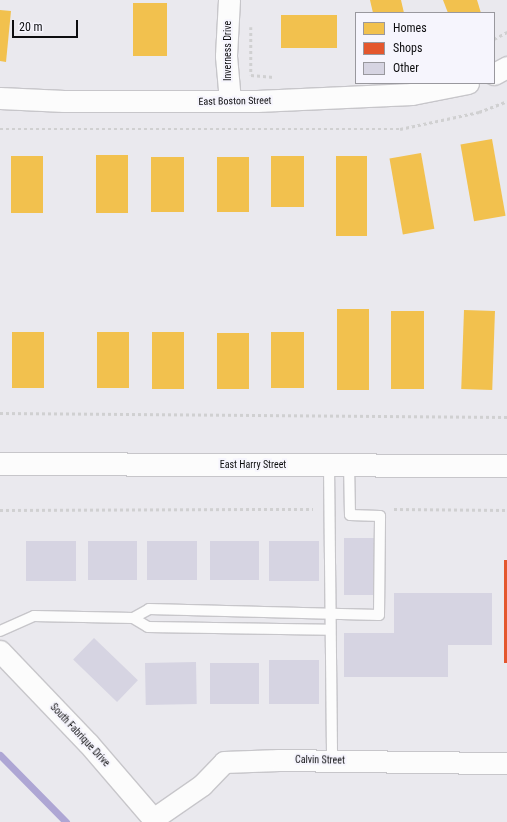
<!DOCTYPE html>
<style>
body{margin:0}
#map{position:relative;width:507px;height:822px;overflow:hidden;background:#eae9ee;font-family:"Roboto Condensed",sans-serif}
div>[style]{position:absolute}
.homes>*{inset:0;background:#f2c14e;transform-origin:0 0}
.shops>*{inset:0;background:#e4572e;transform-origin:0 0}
.stream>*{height:7px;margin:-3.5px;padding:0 3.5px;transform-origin:3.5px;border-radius:3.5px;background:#aea6d4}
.building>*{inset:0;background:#d6d4e2;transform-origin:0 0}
.path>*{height:2.5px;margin-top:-1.25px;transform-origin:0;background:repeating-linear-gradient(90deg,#d0d0d1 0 3px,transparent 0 6px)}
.roads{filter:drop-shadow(1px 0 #c7c6ca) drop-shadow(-1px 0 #c7c6ca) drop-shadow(0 1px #c7c6ca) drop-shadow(0 -1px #c7c6ca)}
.lane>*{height:10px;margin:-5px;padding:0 5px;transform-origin:5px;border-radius:5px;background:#fcfcfc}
.street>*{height:21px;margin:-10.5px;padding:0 10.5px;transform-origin:10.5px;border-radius:10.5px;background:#fcfcfc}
.secondary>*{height:22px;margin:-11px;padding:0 11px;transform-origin:11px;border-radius:11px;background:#fcfcfc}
span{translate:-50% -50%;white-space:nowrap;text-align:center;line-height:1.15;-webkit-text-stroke:4px #f6f5fd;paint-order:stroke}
.street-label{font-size:10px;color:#0d0d0f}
.legend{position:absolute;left:355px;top:12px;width:140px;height:72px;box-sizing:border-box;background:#f6f5fd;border:1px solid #99989e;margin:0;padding:5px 7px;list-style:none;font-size:12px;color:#0d0d0f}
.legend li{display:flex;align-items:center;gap:8px;height:20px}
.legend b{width:20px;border:1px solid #99989e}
.scale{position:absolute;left:12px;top:20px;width:66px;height:18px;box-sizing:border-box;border:2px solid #0d0d0f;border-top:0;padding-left:5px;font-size:12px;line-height:14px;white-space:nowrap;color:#0d0d0f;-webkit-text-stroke:3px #f6f5fd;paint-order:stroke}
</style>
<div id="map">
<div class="homes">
<i style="clip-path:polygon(370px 0,401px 0,404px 13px,373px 13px)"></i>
<i style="clip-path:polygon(443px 0,477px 0,481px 13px,448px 13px)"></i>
<i style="left:133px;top:3px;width:34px;height:53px"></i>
<i style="clip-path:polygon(0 10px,11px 11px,6px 62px,0 61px)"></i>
<i style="left:281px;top:15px;width:56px;height:33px"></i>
<i style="left:492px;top:139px;width:78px;height:32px;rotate:80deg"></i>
<i style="left:421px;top:153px;width:77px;height:32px;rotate:80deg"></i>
<i style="left:96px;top:155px;width:32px;height:58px"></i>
<i style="left:11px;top:156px;width:32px;height:57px"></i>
<i style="left:271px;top:156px;width:33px;height:51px"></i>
<i style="left:336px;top:156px;width:31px;height:80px"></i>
<i style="left:151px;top:157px;width:33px;height:55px"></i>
<i style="left:217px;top:157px;width:32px;height:55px"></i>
<i style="left:337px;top:309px;width:32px;height:81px"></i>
<i style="left:464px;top:310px;width:31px;height:79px;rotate:2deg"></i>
<i style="left:391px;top:311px;width:33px;height:78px"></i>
<i style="left:12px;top:332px;width:32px;height:56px"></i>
<i style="left:97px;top:332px;width:32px;height:56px"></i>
<i style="left:152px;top:332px;width:32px;height:57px"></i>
<i style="left:271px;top:332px;width:33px;height:56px"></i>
<i style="left:217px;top:333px;width:32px;height:56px"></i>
</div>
<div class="shops">
<i style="left:504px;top:560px;width:3px;height:103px"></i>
</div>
<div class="stream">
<i style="left:0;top:755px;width:94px;rotate:45.4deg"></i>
</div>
<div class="building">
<i style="left:344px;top:538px;width:30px;height:57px"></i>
<i style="left:26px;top:541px;width:50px;height:40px"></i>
<i style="left:88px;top:541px;width:49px;height:39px"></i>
<i style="left:147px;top:541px;width:50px;height:39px"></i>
<i style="left:210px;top:541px;width:49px;height:39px"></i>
<i style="left:269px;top:541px;width:50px;height:40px"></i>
<i style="clip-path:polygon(394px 593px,492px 593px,492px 645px,448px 645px,448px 677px,344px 677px,344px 633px,394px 633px)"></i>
<i style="left:94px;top:638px;width:61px;height:30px;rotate:44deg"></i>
<i style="left:269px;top:660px;width:50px;height:44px"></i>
<i style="left:196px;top:662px;width:42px;height:51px;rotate:89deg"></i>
<i style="left:210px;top:663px;width:49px;height:41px"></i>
</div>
<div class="path">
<i style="left:251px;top:27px;width:48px;rotate:90deg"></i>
<i style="left:251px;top:75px;width:23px;rotate:5deg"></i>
<i style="left:494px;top:39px;width:15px;rotate:-28deg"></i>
<i style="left:0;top:129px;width:400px"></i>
<i style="left:400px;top:129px;width:81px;rotate:-12.1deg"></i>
<i style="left:479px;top:112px;width:30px;rotate:-21deg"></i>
<i style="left:0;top:413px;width:507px;rotate:0.45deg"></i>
<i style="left:394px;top:509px;width:113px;rotate:0.5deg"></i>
<i style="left:0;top:510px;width:313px;rotate:-0.2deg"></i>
</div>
<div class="roads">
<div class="lane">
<i style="left:329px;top:465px;width:295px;rotate:89.4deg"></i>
<i style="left:133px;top:618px;width:17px;rotate:31deg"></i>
<i style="left:148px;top:627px;width:182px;rotate:0.9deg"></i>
<i style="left:0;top:631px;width:37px;rotate:-24deg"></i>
<i style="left:34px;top:616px;width:99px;rotate:1.2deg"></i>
<i style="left:133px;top:618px;width:18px;rotate:-29deg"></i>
<i style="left:149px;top:609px;width:230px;rotate:1.5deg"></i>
<i style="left:379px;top:615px;width:99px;rotate:-89.4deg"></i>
<i style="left:380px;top:516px;width:30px;rotate:-178deg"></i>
<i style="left:350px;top:515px;width:50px;rotate:-91.1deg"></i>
</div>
<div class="street">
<i style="left:229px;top:0;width:56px;rotate:93.1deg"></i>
<i style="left:226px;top:56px;width:45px;rotate:84.9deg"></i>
<i style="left:494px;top:74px;width:15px;rotate:-28deg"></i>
<i style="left:0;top:98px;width:64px;rotate:2.7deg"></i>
<i style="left:64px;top:101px;width:193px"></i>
<i style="left:257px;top:101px;width:155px;rotate:-2.6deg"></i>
<i style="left:412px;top:94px;width:57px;rotate:-11.1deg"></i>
<i style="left:0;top:651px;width:127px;rotate:46.3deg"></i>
<i style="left:88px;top:743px;width:104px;rotate:49.3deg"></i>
<i style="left:153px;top:819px;width:60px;rotate:-34.8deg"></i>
<i style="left:202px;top:785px;width:32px;rotate:-46deg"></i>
<i style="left:224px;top:762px;width:55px;rotate:-2.1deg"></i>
<i style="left:279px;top:760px;width:228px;rotate:0.8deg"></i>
</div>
<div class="secondary">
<i style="left:0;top:464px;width:507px;rotate:0.23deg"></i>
</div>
</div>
<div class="street-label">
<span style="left:228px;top:51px;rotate:-90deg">Inverness Drive</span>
<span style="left:235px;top:101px;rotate:-1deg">East Boston Street</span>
<span style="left:253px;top:465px">East Harry Street</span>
<span style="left:80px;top:735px;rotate:47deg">South Fabrique Drive</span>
<span style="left:320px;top:760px;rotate:1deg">Calvin Street</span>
</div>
<ul class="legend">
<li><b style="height:11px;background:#f2c14e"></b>Homes</li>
<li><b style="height:11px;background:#e4572e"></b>Shops</li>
<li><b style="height:11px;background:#d6d4e2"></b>Other</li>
</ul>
<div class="scale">20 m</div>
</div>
